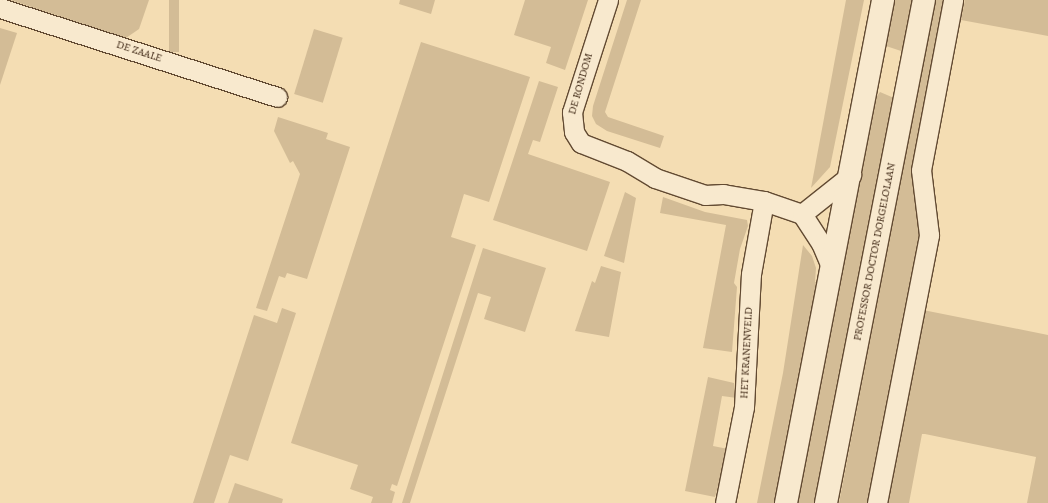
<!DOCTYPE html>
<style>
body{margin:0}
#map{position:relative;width:1048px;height:503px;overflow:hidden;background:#f4ddb3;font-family:Alegreya,serif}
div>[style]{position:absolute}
.green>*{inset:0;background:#d3bc96;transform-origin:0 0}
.roads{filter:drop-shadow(1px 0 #624a32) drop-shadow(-1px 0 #624a32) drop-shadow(0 1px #624a32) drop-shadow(0 -1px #624a32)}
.street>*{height:19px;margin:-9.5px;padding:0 9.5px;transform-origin:9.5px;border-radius:9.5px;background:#f8e9ce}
.secondary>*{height:22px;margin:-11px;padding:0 11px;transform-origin:11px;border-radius:11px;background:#f8e9ce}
span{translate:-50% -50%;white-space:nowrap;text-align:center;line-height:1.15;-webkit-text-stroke:4px #f8e9ce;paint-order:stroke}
.street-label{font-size:11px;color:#311907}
</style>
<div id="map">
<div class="green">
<i style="clip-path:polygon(10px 0,149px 0,139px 29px,126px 38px)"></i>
<i style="left:169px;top:0;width:10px;height:52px"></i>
<i style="clip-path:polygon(400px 0,435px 0,431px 14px,399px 4px)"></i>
<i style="clip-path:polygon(525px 0,588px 0,565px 70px,546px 63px,551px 47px,514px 35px)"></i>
<i style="clip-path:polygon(627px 0,641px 0,605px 112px,608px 117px,664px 136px,660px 148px,607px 131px,596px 124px,592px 116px,593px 106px)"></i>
<i style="clip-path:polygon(846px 0,864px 0,830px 167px,811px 188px)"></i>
<i style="clip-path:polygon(893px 0,913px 0,904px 49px,901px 51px,886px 46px)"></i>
<i style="clip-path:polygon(935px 0,947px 0,920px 235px,868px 503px,839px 503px)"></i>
<i style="clip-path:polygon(965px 0,1048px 0,1048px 36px,961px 20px)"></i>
<i style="clip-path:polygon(0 28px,17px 33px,0 85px)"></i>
<i style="left:314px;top:29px;width:30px;height:68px;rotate:17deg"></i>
<i style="clip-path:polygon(421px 42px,530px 77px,489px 202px,464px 194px,451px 237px,476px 245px,397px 486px,392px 484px,390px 490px,395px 492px,392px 503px,371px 503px,373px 497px,350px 489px,358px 465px,291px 443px)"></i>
<i style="clip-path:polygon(539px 81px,558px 87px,540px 142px,533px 140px,528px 154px,610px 182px,587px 251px,493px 220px)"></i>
<i style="clip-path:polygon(880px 92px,894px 98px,815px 503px,797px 503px,877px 96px)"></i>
<i style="clip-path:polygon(278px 117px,328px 133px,326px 139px,350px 147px,307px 279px,287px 273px,285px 278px,279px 276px,267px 311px,256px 308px,300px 174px,293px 161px,290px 163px,274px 131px)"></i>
<i style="clip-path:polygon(625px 192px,636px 198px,624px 263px,604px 256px)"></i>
<i style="clip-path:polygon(663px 197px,705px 212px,747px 220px,748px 226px,740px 249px,734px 283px,737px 287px,732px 352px,703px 348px,726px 225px,660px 213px)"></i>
<i style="clip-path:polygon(803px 245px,812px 256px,816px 268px,815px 282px,819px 282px,775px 503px,757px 503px,783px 373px)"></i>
<i style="clip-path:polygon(483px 248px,546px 268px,525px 332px,484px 319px,491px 297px,478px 293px,410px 503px,402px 503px)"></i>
<i style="clip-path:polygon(601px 266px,621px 272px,609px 337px,575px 331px,592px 281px,595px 283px)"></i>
<i style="clip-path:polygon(282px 308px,296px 313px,248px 461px,230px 455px,214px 503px,193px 503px,254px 315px,277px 323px)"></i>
<i style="clip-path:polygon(923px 310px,1048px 335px,1048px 503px,1027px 503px,1036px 457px,925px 434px,922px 434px,909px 503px,886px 503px)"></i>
<i style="clip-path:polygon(708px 377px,734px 383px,737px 398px,722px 396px,713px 446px,728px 449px,715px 497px,685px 491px)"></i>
<i style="clip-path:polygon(235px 483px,283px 499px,282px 503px,228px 503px)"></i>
</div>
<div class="roads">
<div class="street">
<i style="left:608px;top:0;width:118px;rotate:107.8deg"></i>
<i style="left:572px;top:112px;width:20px;rotate:84deg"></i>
<i style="left:574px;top:132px;width:13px;rotate:58deg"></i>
<i style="left:581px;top:143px;width:49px;rotate:21.4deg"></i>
<i style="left:627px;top:161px;width:33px;rotate:31deg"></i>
<i style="left:655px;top:178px;width:53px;rotate:18.8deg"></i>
<i style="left:705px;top:195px;width:18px;rotate:-3deg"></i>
<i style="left:723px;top:194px;width:42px;rotate:9.7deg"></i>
<i style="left:764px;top:201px;width:40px;rotate:18.9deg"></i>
<i style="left:802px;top:214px;width:35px;rotate:57deg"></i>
<i style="left:821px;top:243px;width:28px;rotate:67deg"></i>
<i style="left:0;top:8px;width:291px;rotate:17.8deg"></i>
<i style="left:802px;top:214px;width:63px;rotate:-38.5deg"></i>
<i style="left:725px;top:503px;width:98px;rotate:-78.8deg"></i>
<i style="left:744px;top:407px;width:133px;rotate:-87deg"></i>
<i style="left:751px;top:274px;width:74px;rotate:-79.9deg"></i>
<i style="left:877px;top:503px;width:273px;rotate:-79deg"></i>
<i style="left:929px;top:235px;width:65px;rotate:-97deg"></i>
<i style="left:921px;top:170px;width:173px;rotate:-79.3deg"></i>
</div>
<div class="secondary">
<i style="left:786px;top:503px;width:512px;rotate:-79.08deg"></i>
<i style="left:826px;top:503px;width:512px;rotate:-78.98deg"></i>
</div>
</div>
<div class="street-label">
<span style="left:139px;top:52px;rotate:18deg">DE ZAALE</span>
<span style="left:581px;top:84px;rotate:-74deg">DE RONDOM</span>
<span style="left:875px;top:252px;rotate:-79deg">PROFESSOR DOCTOR DORGELOLAAN</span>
<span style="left:747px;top:353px;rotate:-87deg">HET KRANENVELD</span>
</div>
</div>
